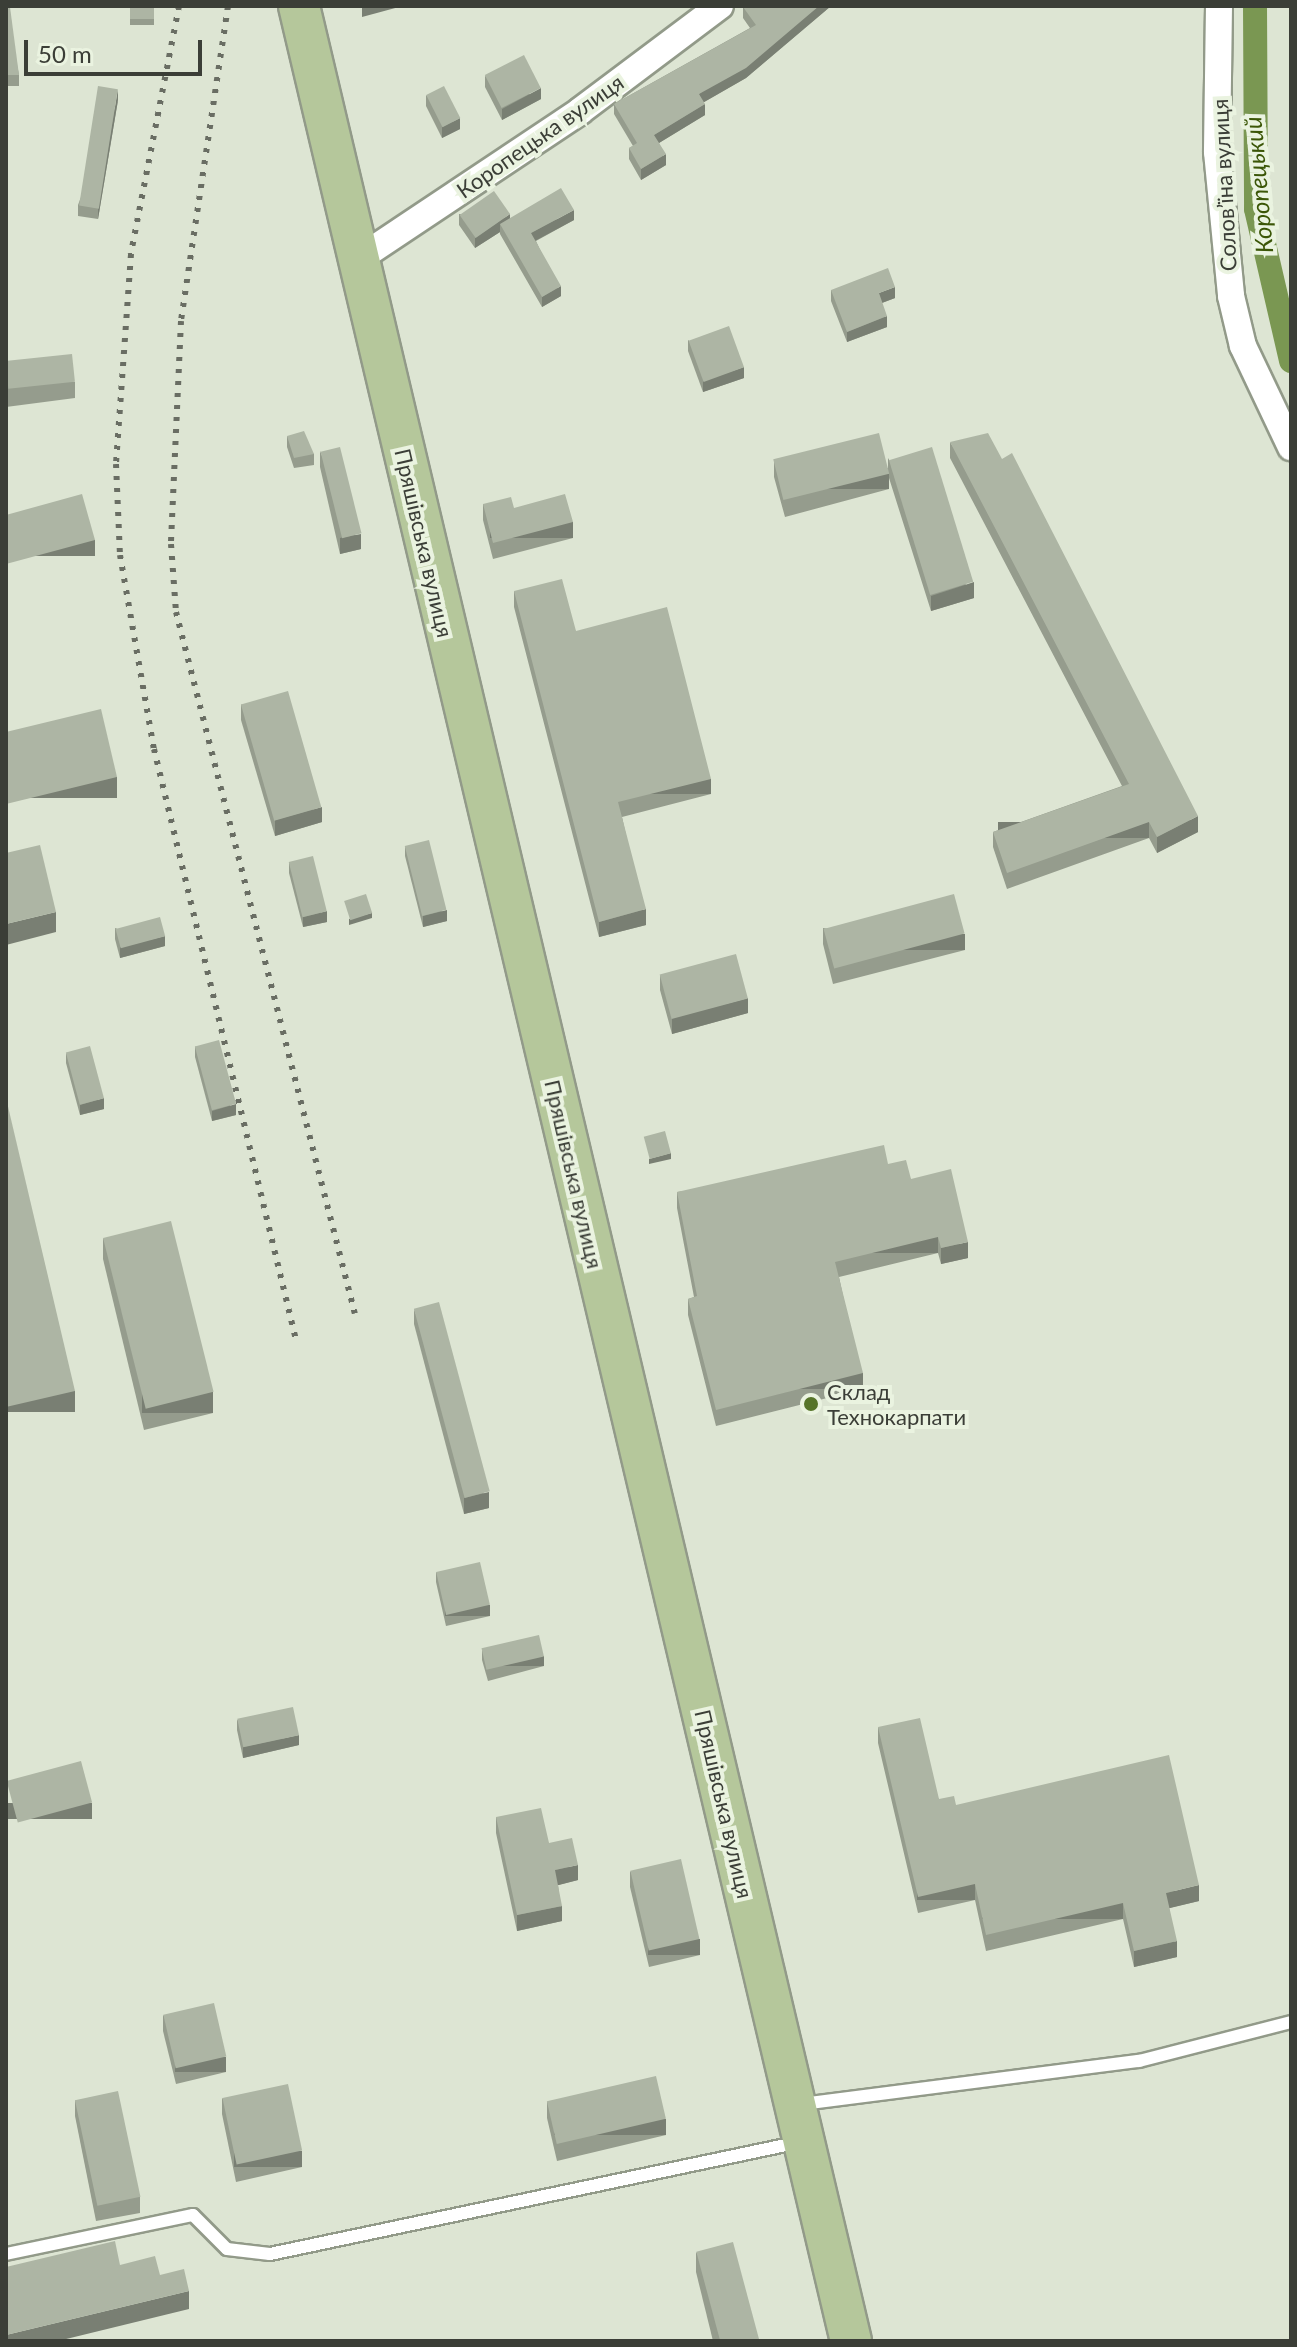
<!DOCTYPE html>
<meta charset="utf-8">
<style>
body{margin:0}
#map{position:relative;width:1297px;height:2347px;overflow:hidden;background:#dde5d3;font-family:Lato,sans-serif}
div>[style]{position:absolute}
.canal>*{height:24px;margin:-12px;padding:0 12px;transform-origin:12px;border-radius:12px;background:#7a9752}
.roads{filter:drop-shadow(2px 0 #929a89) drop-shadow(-2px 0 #929a89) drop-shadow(0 2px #929a89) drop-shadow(0 -2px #929a89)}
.service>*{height:12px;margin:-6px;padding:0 6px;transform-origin:6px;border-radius:6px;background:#fff}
.minor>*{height:26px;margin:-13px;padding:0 13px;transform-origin:13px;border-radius:13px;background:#fff}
.primary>*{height:40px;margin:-20px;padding:0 20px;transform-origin:20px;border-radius:20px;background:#b5c79b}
.rail>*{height:6px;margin-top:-3px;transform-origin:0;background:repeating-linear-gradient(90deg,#696d63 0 4px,transparent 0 12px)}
.wall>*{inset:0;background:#959c8d;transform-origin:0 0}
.shaded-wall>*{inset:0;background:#797f73;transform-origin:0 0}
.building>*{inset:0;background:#adb5a4;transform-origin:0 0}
.dots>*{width:22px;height:22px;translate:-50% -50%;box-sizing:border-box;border:4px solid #eaf3e0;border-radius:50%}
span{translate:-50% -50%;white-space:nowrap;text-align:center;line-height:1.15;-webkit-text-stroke:8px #eaf3e0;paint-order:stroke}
.street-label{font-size:22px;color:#3b3e37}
.poi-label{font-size:22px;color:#3b3e37}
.left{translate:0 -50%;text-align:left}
.water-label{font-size:24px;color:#3b5607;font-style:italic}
.frame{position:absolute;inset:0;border:8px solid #3b3e37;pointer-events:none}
.scale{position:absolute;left:24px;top:40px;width:178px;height:36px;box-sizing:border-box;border:4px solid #3b3e37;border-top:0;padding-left:10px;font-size:24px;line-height:28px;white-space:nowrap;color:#3b3e37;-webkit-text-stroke:6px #eaf3e0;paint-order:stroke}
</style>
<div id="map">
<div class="canal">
<i style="left:1255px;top:6px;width:203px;rotate:89.7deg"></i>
<i style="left:1256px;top:209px;width:156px;rotate:77deg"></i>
</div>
<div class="roads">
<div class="service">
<i style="left:802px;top:2104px;width:340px;rotate:-7.3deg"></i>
<i style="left:1139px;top:2061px;width:157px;rotate:-14.4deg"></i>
<i style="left:6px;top:2254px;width:191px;rotate:-11.8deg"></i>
<i style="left:193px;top:2215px;width:48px;rotate:45deg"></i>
<i style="left:227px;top:2249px;width:43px;rotate:6.6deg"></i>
<i style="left:270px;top:2254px;width:542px;rotate:-11.93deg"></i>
</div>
<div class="minor">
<i style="left:1219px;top:6px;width:146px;rotate:90.8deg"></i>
<i style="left:1217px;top:152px;width:145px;rotate:84.4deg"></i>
<i style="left:1231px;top:296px;width:51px;rotate:76.5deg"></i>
<i style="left:1243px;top:346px;width:112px;rotate:64.6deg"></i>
<i style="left:357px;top:260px;width:268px;rotate:-33.7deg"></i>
<i style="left:580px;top:111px;width:175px;rotate:-36.9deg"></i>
</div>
<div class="primary">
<i style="left:299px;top:6px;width:2399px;rotate:76.7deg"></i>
</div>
</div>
<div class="rail">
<i style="left:179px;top:6px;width:253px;rotate:101deg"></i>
<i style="left:131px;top:254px;width:211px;rotate:94.1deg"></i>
<i style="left:116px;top:464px;width:91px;rotate:87.5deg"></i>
<i style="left:120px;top:555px;width:197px;rotate:80.1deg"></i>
<i style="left:154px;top:749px;width:608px;rotate:76.49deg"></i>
<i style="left:228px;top:6px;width:318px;rotate:98.5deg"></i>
<i style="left:181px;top:321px;width:223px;rotate:92.6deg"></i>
<i style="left:171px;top:544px;width:68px;rotate:85.8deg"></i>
<i style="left:176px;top:612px;width:724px;rotate:75.7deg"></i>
</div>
<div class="wall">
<i style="left:130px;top:6px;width:24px;height:19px"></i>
<i style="clip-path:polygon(831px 6px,746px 78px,704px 102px,705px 115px,659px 143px,666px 165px,641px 180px,629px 159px,629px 148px,633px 146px,614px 114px,614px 104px,750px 28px,743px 18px,743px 7px)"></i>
<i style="clip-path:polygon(6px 7px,19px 75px,19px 86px,6px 86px)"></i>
<i style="clip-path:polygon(485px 76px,541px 99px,502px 120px,485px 87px)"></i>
<i style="clip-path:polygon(426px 95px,460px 129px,442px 138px,426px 106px)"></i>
<i style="clip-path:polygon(118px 100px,98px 219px,78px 216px,78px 205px)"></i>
<i style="clip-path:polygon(459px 214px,510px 218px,574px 220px,536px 241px,561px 296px,542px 307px,500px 234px,500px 232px,475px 248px,459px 225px)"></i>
<i style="clip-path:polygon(831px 290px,895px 298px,882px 303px,887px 327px,847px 342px,831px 301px)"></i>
<i style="clip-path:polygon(688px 340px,744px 378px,703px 392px,688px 351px)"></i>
<i style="clip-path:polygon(6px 363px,75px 382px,75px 398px,6px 407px)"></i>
<i style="clip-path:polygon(287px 436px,314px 454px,314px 465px,294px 468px,287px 447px)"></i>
<i style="clip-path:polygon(950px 442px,1198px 832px,1157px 853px,1149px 838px,1007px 889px,993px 847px,993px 832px,1122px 786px,950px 458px)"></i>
<i style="clip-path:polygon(320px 451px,361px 549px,340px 554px,320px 467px)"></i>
<i style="clip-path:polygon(888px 458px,974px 598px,931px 611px,889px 478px,889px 489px,785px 517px,774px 477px,774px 461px,888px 468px)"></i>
<i style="clip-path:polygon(483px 504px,514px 508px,573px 538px,493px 559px,483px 520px)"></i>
<i style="clip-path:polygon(514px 591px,576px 631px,711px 794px,622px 817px,646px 925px,599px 937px,514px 607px)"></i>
<i style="clip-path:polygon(241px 704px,322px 822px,275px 836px,241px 720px)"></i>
<i style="clip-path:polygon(405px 846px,447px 921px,423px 927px,405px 856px)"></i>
<i style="clip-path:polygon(289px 862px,327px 922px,303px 927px,289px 873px)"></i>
<i style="clip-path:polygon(115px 928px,165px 946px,120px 958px,115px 939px)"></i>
<i style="clip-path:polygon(823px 928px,965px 950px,833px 984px,823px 944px)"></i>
<i style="clip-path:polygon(660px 975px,748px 1013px,672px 1034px,660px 990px)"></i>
<i style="clip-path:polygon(195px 1046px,236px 1115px,212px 1121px,195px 1057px)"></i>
<i style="clip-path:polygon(66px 1053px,104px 1109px,80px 1115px,66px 1063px)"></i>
<i style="clip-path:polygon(888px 1164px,911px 1179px,968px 1258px,941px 1264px,938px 1253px,839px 1277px,863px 1389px,716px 1426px,688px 1315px,688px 1299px,694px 1297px,677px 1208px,677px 1192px)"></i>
<i style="clip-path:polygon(103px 1238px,213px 1413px,144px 1430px,103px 1259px)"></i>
<i style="clip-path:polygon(414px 1309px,489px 1508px,464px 1514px,414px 1324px)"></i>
<i style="clip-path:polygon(436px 1572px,490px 1616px,446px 1626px,436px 1582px)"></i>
<i style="clip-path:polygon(482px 1650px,544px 1666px,488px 1681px,482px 1660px)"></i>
<i style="clip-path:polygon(237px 1720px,299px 1745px,243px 1758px,237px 1730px)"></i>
<i style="clip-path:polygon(878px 1727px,939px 1799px,956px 1805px,1199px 1901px,1169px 1908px,1177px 1957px,1134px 1967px,1123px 1919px,986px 1951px,975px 1900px,918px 1913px,878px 1743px)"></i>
<i style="clip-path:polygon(496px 1817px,549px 1843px,578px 1880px,558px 1885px,562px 1921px,517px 1931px,496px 1833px)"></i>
<i style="clip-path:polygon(630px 1871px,700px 1955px,649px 1967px,630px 1887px)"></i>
<i style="clip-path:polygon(163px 2015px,226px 2072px,176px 2084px,163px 2031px)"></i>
<i style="clip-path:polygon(222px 2098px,302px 2167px,236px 2182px,222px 2114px)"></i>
<i style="clip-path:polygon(75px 2100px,140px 2197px,140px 2213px,96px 2221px,75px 2116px)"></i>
<i style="clip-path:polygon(547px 2102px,666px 2135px,557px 2161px,547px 2118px)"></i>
<i style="clip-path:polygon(696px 2252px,759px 2341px,713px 2341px,696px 2272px)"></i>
</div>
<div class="shaded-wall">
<i style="clip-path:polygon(362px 6px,399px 6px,399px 7px,362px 17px)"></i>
<i style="clip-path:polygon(819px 6px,831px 6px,746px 78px,699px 105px,699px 94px)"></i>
<i style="clip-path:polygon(541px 88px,541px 99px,502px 120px,502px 109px)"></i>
<i style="clip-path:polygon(118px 89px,118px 100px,98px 219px,98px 208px)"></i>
<i style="clip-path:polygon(705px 104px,705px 115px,654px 146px,654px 135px)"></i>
<i style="clip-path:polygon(460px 118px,460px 129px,442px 138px,442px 127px)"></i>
<i style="clip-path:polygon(666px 154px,666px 165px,641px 180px,641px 169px)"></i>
<i style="clip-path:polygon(574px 210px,574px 220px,531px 243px,531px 233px)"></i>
<i style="clip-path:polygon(510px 214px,510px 225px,500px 224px,500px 232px,475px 248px,475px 238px)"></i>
<i style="clip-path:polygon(561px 286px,561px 296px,542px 307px,542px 297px)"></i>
<i style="clip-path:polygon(895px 287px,895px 298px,879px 304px,879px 293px)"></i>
<i style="clip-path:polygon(887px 316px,887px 327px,847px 342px,847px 332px)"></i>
<i style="clip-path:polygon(744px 367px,744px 378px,703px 392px,703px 381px)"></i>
<i style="left:889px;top:474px;width:15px;height:108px;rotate:90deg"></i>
<i style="left:573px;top:522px;width:16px;height:83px;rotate:90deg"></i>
<i style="clip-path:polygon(361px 534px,361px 549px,340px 554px,340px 538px)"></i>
<i style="left:95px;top:540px;width:16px;height:92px;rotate:90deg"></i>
<i style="clip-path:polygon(974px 582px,974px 598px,931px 611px,931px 596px)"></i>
<i style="left:117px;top:777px;width:21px;height:114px;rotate:90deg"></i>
<i style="left:711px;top:779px;width:15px;height:96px;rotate:90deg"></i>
<i style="clip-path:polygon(322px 807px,322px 822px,275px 836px,275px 820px)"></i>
<i style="clip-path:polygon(1198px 816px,1198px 832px,1157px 853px,1157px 837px)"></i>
<i style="left:1149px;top:822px;width:16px;height:151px;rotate:90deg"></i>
<i style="clip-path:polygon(646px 909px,646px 925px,599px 937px,599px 922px)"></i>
<i style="clip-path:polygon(447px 910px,447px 921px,423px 927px,423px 916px)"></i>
<i style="clip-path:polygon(327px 911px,327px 922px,303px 927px,303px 917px)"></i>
<i style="clip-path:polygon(56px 912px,56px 932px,6px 945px,6px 924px)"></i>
<i style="clip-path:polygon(372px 913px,372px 918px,349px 925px,349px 919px)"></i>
<i style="left:965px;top:934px;width:16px;height:136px;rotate:90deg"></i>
<i style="clip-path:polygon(165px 936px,165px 946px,120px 958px,120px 947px)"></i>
<i style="clip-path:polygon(748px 998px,748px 1013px,672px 1034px,672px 1018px)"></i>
<i style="clip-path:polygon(104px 1098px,104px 1109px,80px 1115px,80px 1105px)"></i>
<i style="clip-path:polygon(236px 1104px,236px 1115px,212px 1121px,212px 1111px)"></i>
<i style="clip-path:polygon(671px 1153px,671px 1159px,649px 1164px,649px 1159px)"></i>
<i style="left:938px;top:1237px;width:16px;height:106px;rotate:90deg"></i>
<i style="clip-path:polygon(968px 1242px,968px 1258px,941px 1264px,941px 1248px)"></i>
<i style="left:863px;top:1373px;width:16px;height:152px;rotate:90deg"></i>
<i style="left:75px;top:1391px;width:21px;height:71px;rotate:90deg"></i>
<i style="left:213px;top:1392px;width:21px;height:71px;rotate:90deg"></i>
<i style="clip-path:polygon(489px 1492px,489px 1508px,464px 1514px,464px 1498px)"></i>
<i style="left:490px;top:1605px;width:11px;height:45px;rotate:90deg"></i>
<i style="left:544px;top:1656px;width:10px;height:58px;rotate:90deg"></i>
<i style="clip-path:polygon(299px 1735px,299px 1745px,243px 1758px,243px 1747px)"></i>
<i style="left:92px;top:1803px;width:16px;height:89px;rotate:90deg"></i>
<i style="clip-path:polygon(578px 1865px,578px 1880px,555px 1886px,555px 1870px)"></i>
<i style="left:975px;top:1884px;width:16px;height:58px;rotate:90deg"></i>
<i style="clip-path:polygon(1199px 1885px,1199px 1901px,1166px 1909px,1166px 1893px)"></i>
<i style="left:1123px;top:1903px;width:16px;height:141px;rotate:90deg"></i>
<i style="clip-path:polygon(562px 1906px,562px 1921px,517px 1931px,517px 1915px)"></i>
<i style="left:700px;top:1939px;width:16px;height:52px;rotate:90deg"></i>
<i style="clip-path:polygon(1177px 1941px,1177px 1957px,1134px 1967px,1134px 1951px)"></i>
<i style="left:226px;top:2057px;width:15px;height:51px;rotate:90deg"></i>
<i style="left:666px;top:2119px;width:16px;height:112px;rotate:90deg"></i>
<i style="left:302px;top:2151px;width:16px;height:68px;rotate:90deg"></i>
<i style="clip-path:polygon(189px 2291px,189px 2309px,58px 2341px,6px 2341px,6px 2335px)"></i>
</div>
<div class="building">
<i style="left:130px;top:6px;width:24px;height:13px"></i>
<i style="clip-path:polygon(744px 6px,819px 6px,746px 68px,699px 94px,705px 104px,654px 135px,666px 154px,641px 169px,629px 148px,637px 143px,614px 104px,756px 25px,743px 7px)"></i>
<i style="clip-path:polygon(6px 7px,10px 7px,19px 75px,6px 75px)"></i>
<i style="left:524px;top:55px;width:37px;height:44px;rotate:63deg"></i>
<i style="left:98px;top:86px;width:20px;height:121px;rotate:9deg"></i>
<i style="left:444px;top:86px;width:36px;height:20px;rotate:63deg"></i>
<i style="clip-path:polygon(561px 188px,574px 210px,531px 233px,561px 286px,542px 297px,500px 224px)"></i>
<i style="left:494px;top:191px;width:28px;height:42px;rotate:55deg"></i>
<i style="clip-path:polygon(888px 268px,895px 287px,879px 293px,887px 316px,847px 332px,831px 290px)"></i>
<i style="left:729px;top:326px;width:44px;height:43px;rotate:70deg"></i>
<i style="left:72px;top:354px;width:28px;height:67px;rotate:84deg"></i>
<i style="clip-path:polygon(304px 431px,314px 454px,294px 458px,287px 436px)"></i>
<i style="left:879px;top:433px;width:42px;height:109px;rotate:76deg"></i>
<i style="clip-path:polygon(988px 433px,1002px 459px,1012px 453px,1198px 816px,1157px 837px,1149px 822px,1007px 873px,993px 832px,1129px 784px,950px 442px)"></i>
<i style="left:340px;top:447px;width:89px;height:20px;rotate:76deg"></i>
<i style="left:932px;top:447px;width:141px;height:45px;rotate:73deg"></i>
<i style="clip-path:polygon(82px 494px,95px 540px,6px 564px,6px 515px)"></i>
<i style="clip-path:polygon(565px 494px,573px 522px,493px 543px,483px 504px,511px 497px,514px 508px)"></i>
<i style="clip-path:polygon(562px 579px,576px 631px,667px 607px,711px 779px,618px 802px,646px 909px,599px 922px,514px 591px)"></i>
<i style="left:288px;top:691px;width:121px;height:49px;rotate:74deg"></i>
<i style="clip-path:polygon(101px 709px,117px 777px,6px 804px,6px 732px)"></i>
<i style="left:429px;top:840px;width:72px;height:25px;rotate:76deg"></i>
<i style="clip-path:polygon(40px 845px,56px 912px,6px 924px,6px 853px)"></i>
<i style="left:313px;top:856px;width:57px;height:25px;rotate:76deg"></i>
<i style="left:366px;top:894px;width:20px;height:23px;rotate:72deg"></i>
<i style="left:954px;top:894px;width:41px;height:135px;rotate:75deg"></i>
<i style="left:160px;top:917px;width:20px;height:46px;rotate:75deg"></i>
<i style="left:736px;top:954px;width:46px;height:79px;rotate:75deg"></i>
<i style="left:219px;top:1040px;width:66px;height:25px;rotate:75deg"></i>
<i style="left:90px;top:1046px;width:54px;height:25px;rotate:75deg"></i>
<i style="clip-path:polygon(6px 1098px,75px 1391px,6px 1407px)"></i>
<i style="left:665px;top:1131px;width:23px;height:22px;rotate:75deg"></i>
<i style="clip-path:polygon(884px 1145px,888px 1164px,906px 1160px,911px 1179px,951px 1169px,968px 1242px,941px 1248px,938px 1237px,835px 1262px,863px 1373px,716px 1410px,688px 1299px,697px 1296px,677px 1192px)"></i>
<i style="left:171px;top:1221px;width:176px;height:70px;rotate:76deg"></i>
<i style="left:439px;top:1302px;width:196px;height:26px;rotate:75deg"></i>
<i style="left:480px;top:1562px;width:44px;height:45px;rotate:77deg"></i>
<i style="left:539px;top:1635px;width:22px;height:59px;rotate:77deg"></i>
<i style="left:293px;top:1707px;width:29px;height:57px;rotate:78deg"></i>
<i style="clip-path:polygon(920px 1718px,939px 1799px,954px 1796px,956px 1805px,1169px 1755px,1199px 1885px,1166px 1893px,1177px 1941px,1134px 1951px,1123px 1903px,986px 1935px,975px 1884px,918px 1897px,878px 1727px)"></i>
<i style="left:81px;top:1761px;width:43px;height:77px;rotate:75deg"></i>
<i style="clip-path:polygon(541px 1808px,549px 1843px,572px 1838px,578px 1865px,555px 1870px,562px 1906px,517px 1915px,496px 1817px)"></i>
<i style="left:681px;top:1859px;width:82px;height:52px;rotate:77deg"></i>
<i style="left:214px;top:2003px;width:55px;height:52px;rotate:77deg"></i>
<i style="left:656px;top:2076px;width:44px;height:112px;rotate:77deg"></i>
<i style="left:288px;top:2084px;width:68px;height:67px;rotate:78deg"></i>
<i style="left:118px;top:2091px;width:108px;height:44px;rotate:78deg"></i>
<i style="clip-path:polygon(115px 2241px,120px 2265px,155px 2256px,160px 2275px,184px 2269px,189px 2291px,6px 2335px,6px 2267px)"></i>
<i style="left:733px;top:2242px;width:102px;height:38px;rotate:75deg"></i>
</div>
<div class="dots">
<i style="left:811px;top:1404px;background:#567429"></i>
</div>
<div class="street-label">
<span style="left:540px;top:136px;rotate:-35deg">Коропецька вулиця</span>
<span style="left:1224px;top:185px;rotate:-93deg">Соловʼїна вулиця</span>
<span style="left:424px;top:543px;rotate:77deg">Пряшівська вулиця</span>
<span style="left:574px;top:1174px;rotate:77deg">Пряшівська вулиця</span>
<span style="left:724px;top:1804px;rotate:77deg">Пряшівська вулиця</span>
</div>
<div class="poi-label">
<span class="left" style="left:827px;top:1404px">Склад<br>Технокарпати</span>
</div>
<div class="water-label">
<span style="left:1258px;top:185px;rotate:-95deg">Коропецький</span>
</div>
<div class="frame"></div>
<div class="scale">50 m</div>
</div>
